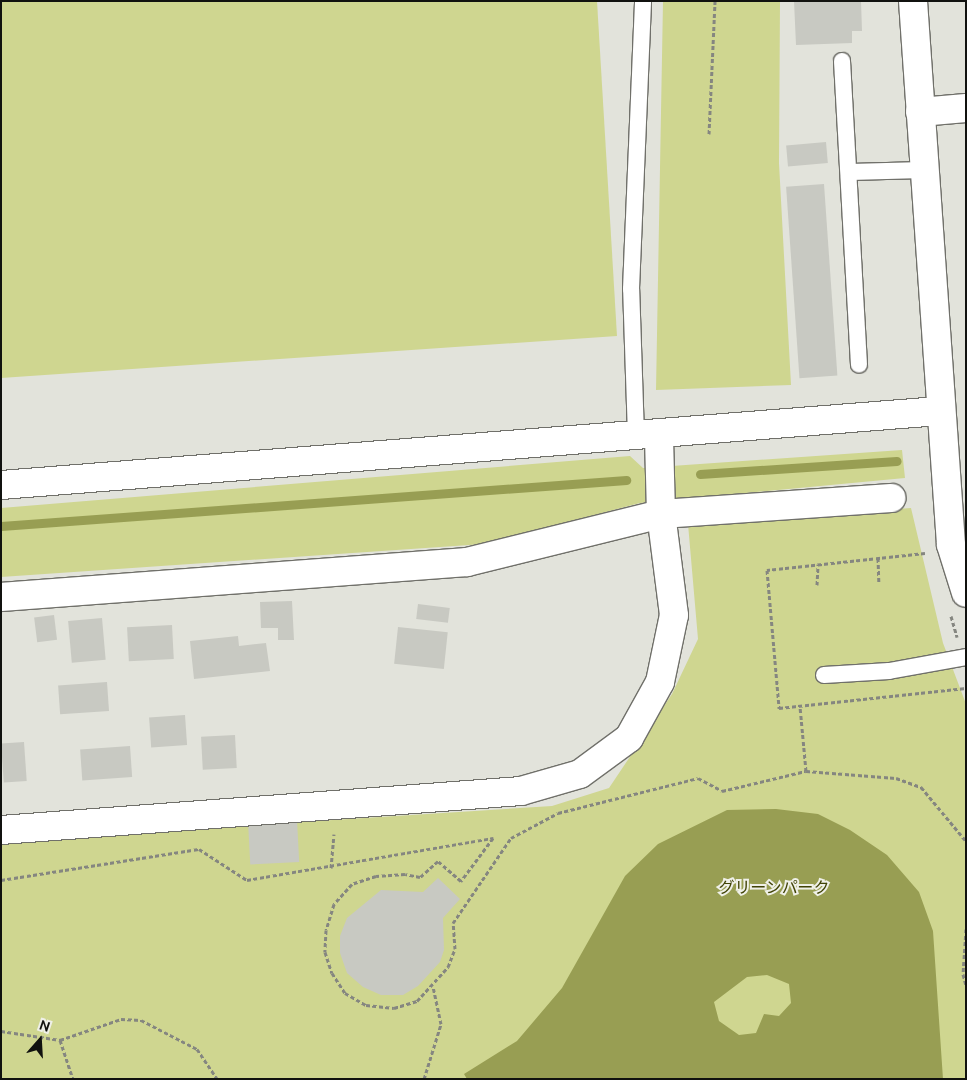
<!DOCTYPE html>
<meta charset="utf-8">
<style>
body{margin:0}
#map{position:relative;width:967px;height:1080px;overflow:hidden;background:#e2e3db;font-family:Ubuntu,"Noto Sans JP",sans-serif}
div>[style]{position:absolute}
.green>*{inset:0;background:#cfd690}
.water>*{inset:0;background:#989e53}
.stream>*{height:9px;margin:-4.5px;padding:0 4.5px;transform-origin:4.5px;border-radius:4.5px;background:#989e53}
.building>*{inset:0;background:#c8c9c2;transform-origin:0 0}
.path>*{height:3px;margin-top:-1.5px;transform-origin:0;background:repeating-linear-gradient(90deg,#858680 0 4px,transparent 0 6.5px)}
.roads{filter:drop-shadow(1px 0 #70706a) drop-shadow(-1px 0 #70706a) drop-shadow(0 1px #70706a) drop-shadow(0 -1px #70706a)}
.lane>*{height:16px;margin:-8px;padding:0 8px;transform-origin:8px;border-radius:8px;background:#fff}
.street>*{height:28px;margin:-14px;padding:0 14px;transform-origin:14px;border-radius:14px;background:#fff}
span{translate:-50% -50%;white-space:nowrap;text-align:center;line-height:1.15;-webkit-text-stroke:4px #eff0e8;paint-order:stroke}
.park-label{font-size:16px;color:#404306}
.frame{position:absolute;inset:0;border:2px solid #11120f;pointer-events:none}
.north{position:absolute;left:15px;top:1015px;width:50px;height:50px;-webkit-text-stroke:4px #eff0e8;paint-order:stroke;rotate:19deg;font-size:14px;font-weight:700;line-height:20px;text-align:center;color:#11120f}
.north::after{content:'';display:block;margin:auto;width:18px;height:22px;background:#11120f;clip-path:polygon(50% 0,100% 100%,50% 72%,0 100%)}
</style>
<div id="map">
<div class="green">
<i style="clip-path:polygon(1px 1px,597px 1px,617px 336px,1px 378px)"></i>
<i style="clip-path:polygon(663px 1px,780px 1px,779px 163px,791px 385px,656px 390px)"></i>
<i style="clip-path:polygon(902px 450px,905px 478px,640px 503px,484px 544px,1px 577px,1px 508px,630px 456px,643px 468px)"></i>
<i style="clip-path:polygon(911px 508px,943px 643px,966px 704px,966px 1079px,1px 1079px,1px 841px,552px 806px,609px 788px,672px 694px,698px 639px,688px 524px)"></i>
</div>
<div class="water">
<i style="clip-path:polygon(evenodd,776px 809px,818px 814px,850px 830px,887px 855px,919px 892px,933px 931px,943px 1079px,467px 1079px,464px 1074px,517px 1041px,562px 988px,625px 876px,658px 844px,727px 810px,776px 809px,767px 975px,789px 984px,791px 1003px,779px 1016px,764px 1014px,756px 1033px,739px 1035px,719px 1021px,714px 1002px,747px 977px,767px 975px)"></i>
</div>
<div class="stream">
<i style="left:700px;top:474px;width:197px;rotate:-3.8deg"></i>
<i style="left:1px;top:526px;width:627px;rotate:-4.21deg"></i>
</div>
<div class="building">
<i style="clip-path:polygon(794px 1px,861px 1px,862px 31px,852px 31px,852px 43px,796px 45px)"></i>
<i style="left:826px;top:142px;width:21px;height:40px;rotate:85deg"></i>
<i style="left:824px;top:184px;width:192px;height:38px;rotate:86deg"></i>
<i style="clip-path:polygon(292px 601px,294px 640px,278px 640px,278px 628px,261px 628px,260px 602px)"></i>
<i style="left:418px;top:604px;width:32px;height:15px;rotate:7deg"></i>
<i style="left:54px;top:615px;width:25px;height:20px;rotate:83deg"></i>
<i style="left:102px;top:618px;width:42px;height:34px;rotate:85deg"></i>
<i style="left:172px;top:625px;width:34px;height:45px;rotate:87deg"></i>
<i style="left:398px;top:627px;width:50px;height:37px;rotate:6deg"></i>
<i style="clip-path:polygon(238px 636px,239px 646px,266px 643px,270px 671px,194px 679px,190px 641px)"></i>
<i style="left:107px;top:682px;width:29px;height:49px;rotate:86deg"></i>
<i style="left:185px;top:715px;width:30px;height:36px;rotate:86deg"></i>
<i style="left:235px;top:735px;width:33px;height:34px;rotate:87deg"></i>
<i style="left:24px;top:742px;width:39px;height:23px;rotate:86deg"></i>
<i style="left:130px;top:746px;width:31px;height:50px;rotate:86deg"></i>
<i style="left:297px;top:820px;width:42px;height:49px;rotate:87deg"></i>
<i style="clip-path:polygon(438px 878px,460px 899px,443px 918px,444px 950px,440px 962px,418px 986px,403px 995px,381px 995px,363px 987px,347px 973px,340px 953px,340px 936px,347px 918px,381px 890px,423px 892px)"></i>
</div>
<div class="path">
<i style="left:709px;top:134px;width:133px;rotate:-87.4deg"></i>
<i style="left:925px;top:553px;width:159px;rotate:173.9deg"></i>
<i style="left:767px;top:570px;width:139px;rotate:85deg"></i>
<i style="left:779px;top:708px;width:188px;rotate:-6.1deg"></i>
<i style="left:878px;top:558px;width:24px;rotate:88deg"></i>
<i style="left:817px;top:585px;width:21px;rotate:-87deg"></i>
<i style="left:951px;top:616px;width:22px;rotate:74deg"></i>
<i style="left:806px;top:771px;width:90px;rotate:4.4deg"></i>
<i style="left:896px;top:778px;width:27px;rotate:20deg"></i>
<i style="left:921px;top:787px;width:70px;rotate:50.2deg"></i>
<i style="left:331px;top:868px;width:34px;rotate:-85deg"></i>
<i style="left:1px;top:880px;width:200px;rotate:-8.9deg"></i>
<i style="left:199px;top:849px;width:57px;rotate:32.9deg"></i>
<i style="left:247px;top:880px;width:250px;rotate:-9.7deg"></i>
<i style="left:493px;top:838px;width:54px;rotate:126.7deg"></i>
<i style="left:461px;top:881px;width:30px;rotate:-139deg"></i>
<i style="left:438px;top:861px;width:24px;rotate:138deg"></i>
<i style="left:420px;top:877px;width:15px;rotate:-169deg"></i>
<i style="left:405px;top:874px;width:29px;rotate:176deg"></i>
<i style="left:376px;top:876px;width:25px;rotate:162deg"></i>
<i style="left:352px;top:884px;width:27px;rotate:132deg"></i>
<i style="left:334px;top:904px;width:27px;rotate:107deg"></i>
<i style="left:326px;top:930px;width:22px;rotate:93deg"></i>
<i style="left:325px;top:952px;width:22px;rotate:72deg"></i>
<i style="left:332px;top:973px;width:24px;rotate:57deg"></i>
<i style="left:345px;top:993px;width:24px;rotate:30deg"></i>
<i style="left:366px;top:1005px;width:28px;rotate:6deg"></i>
<i style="left:394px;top:1008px;width:24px;rotate:-17deg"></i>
<i style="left:417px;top:1001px;width:46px;rotate:-47.6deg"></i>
<i style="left:448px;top:967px;width:19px;rotate:-69deg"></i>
<i style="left:455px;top:949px;width:26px;rotate:-94deg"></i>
<i style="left:453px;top:923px;width:103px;rotate:-55.7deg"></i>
<i style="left:511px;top:838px;width:53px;rotate:-28deg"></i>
<i style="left:558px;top:813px;width:144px;rotate:-14deg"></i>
<i style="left:698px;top:778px;width:27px;rotate:28deg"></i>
<i style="left:722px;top:791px;width:86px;rotate:-13.4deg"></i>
<i style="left:806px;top:771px;width:65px;rotate:-95.3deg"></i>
<i style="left:966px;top:929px;width:45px;rotate:93.8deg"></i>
<i style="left:963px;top:974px;width:11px;rotate:75deg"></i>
<i style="left:1px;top:1031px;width:60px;rotate:8.7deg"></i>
<i style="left:60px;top:1040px;width:65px;rotate:-19deg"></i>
<i style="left:121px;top:1019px;width:20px;rotate:3deg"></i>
<i style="left:141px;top:1020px;width:63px;rotate:27.4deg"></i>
<i style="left:197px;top:1049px;width:36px;rotate:56deg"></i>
<i style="left:60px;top:1040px;width:41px;rotate:71.6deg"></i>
<i style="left:424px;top:1079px;width:58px;rotate:-72.8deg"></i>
<i style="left:441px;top:1024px;width:38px;rotate:-102deg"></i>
</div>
<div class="roads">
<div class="lane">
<i style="left:842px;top:61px;width:304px;rotate:86.8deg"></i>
<i style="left:849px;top:172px;width:75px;rotate:-1.5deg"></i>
<i style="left:636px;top:436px;width:147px;rotate:-91.9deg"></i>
<i style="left:631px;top:289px;width:288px;rotate:-87.6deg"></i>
<i style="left:824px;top:675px;width:65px;rotate:-3.5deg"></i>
<i style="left:889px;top:671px;width:78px;rotate:-10.3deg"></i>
</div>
<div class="street">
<i style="left:913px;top:1px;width:545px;rotate:86deg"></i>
<i style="left:951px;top:545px;width:50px;rotate:72.6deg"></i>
<i style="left:920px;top:112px;width:46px;rotate:-5deg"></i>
<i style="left:1px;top:485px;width:942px;rotate:-4.51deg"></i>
<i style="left:1px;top:597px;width:467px;rotate:-4.3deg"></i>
<i style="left:467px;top:562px;width:200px;rotate:-13.9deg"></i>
<i style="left:661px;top:514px;width:231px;rotate:-4deg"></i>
<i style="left:1px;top:830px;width:521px;rotate:-4.29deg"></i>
<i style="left:521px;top:791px;width:61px;rotate:-16.1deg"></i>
<i style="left:580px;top:774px;width:61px;rotate:-36.3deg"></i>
<i style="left:629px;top:738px;width:64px;rotate:-61deg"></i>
<i style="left:660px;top:682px;width:68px;rotate:-78.2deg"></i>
<i style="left:674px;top:615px;width:102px;rotate:-97.3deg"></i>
<i style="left:661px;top:514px;width:79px;rotate:-91.5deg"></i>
</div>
</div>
<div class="park-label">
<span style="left:774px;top:887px">グリーンパーク</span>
</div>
<div class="frame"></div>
<div class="north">N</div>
</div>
